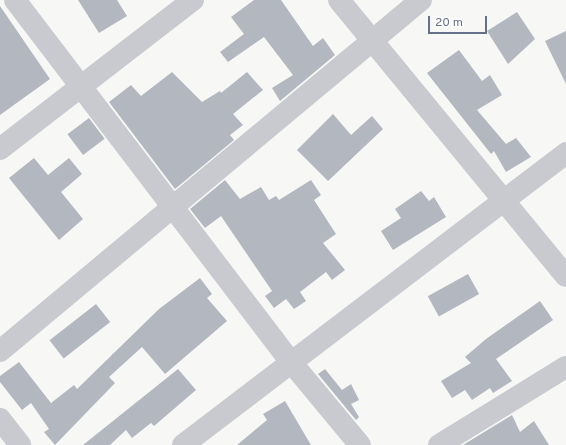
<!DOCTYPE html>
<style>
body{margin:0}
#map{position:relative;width:566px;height:445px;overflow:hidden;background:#f7f8f5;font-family:Overpass,sans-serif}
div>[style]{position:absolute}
.building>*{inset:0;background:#b3b7bf;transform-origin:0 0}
.minor>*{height:22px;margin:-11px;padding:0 11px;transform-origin:11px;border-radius:11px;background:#c8cacf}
span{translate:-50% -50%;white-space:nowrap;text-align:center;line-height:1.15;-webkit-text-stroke:4px #fff;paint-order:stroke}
.scale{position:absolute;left:428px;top:16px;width:59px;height:18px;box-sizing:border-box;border:2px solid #667087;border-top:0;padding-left:5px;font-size:12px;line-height:14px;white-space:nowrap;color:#667087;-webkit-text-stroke:3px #fff;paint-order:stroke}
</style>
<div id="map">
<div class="building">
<i style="clip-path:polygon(78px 0,117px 0,127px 16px,99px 33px)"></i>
<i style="clip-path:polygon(254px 0,281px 0,313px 46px,323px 38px,335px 55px,280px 101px,272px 88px,293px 75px,264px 37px,228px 62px,220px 52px,244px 34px,231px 17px)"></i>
<i style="clip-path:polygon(0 6px,50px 79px,0 115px)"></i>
<i style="clip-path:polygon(517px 12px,535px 39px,508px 64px,487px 31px)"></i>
<i style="clip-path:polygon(566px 31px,566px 84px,545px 41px)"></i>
<i style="clip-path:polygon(459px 50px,482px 81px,490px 75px,502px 95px,477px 110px,506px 144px,516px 138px,531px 157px,506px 172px,494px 151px,491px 154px,427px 73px)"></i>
<i style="clip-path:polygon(172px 72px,202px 102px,220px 91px,221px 93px,247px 72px,263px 90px,233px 114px,243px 125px,230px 135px,234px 140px,175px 189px,109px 102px,131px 85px,141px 96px)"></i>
<i style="clip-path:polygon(333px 114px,351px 135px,372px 116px,383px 129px,328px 181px,297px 150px)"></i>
<i style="left:89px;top:118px;width:26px;height:27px;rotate:53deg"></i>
<i style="clip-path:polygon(34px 158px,48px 175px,69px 158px,82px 174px,61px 192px,83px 219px,59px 240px,9px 178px)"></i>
<i style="clip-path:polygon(225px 180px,240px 199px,261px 187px,269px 200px,276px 196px,279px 200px,311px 180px,321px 195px,314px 200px,336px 234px,323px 243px,345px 270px,332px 280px,326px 272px,300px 292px,306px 301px,294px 309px,286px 299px,274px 308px,265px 296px,272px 291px,221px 216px,205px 228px,190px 209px)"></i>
<i style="clip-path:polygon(421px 191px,429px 201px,434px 197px,446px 217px,393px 250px,381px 231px,401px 218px,395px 209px)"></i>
<i style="left:468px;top:274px;width:23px;height:46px;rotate:61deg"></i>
<i style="clip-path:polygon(200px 278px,212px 294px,207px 298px,227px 321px,165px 374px,142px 347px,109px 377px,115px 383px,55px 445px,44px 432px,49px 429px,31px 403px,22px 410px,0 382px,0 376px,19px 362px,51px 403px,74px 385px,77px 389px,159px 309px)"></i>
<i style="clip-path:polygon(540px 301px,553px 320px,496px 359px,512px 381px,493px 393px,490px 388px,472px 400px,465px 390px,452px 398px,441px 381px,471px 363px,465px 357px,486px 339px)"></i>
<i style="left:96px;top:304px;width:23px;height:59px;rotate:52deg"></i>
<i style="clip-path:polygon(178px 369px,196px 390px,154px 426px,151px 423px,132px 438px,126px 430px,110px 445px,83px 445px)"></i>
<i style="clip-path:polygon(325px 369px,342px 390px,351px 384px,359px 400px,351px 404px,359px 417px,356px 420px,318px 374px)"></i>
<i style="clip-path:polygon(285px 401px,311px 445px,237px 445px,267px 420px,263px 414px)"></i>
<i style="clip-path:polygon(512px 415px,520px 432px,534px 421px,549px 445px,463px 445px)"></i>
</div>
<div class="minor">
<i style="left:15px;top:0;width:455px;rotate:52.7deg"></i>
<i style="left:291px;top:362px;width:108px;rotate:50.3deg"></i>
<i style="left:339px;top:0;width:357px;rotate:50.6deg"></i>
<i style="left:0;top:149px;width:244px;rotate:-37.7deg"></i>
<i style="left:0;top:351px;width:548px;rotate:-39.82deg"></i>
<i style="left:0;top:419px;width:33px;rotate:52deg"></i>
<i style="left:183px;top:445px;width:482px;rotate:-37.3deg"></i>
<i style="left:439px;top:445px;width:149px;rotate:-31.6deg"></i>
</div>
<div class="scale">20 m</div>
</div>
